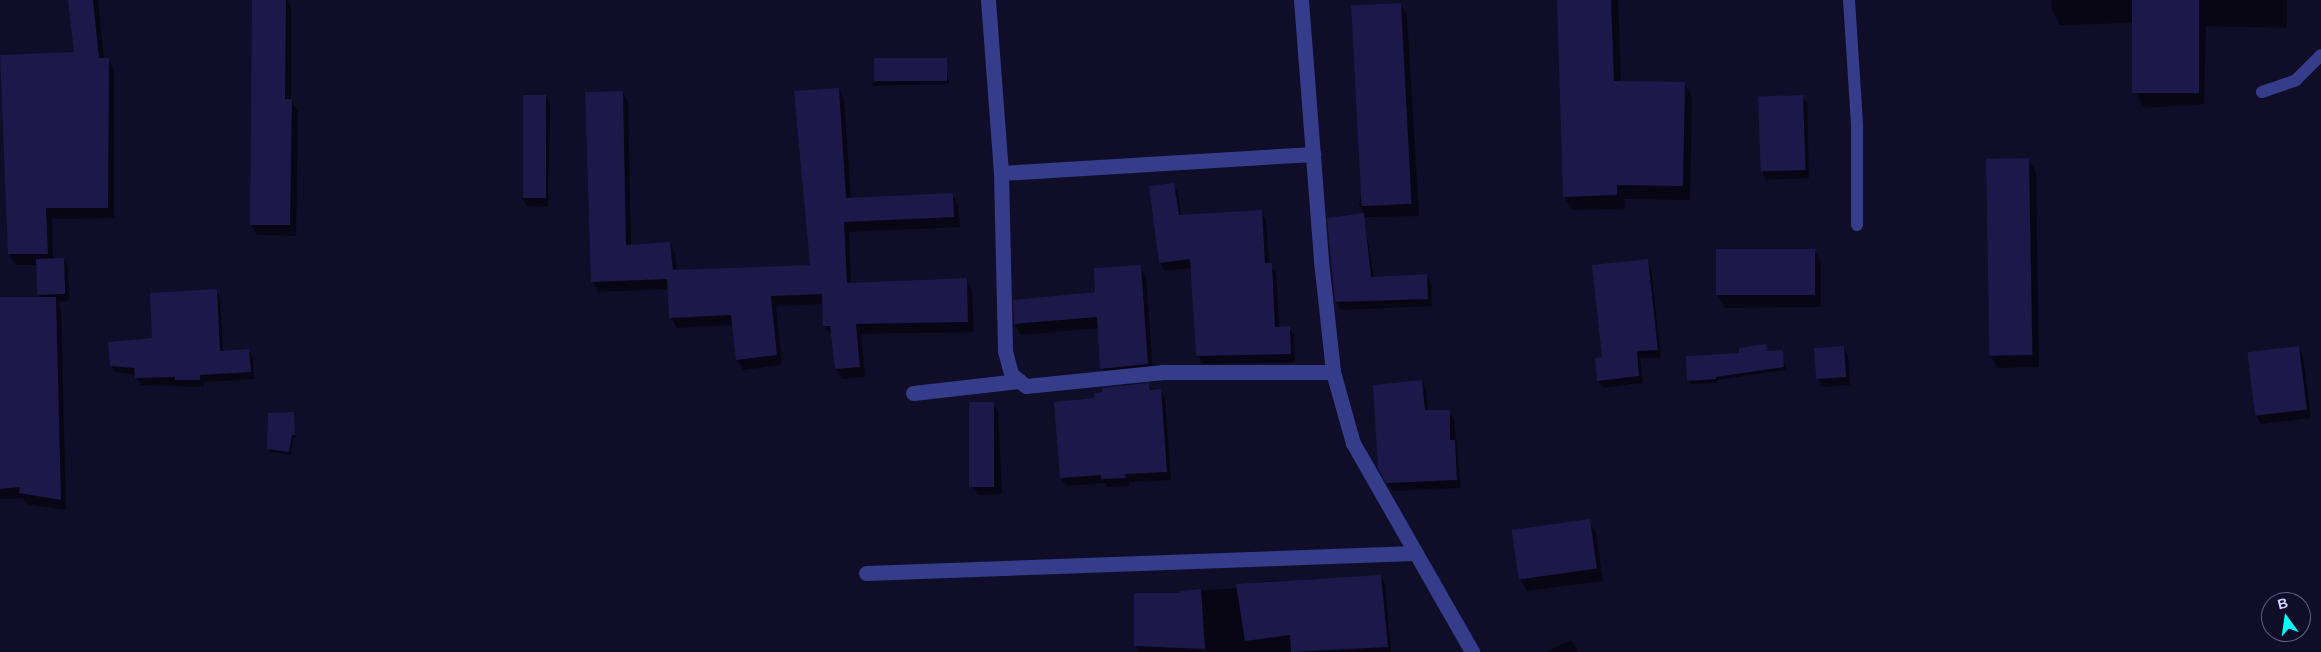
<!DOCTYPE html>
<style>
body{margin:0}
#map{position:relative;width:2321px;height:652px;overflow:hidden;background:#0f0d27;font-family:Helvetica,sans-serif}
div>[style]{position:absolute}
.shadow>*{inset:0;background:#0007}
.building>*{inset:0;background:#1c184a;transform-origin:0 0}
.lane>*{height:12px;margin:-6px;padding:0 6px;transform-origin:6px;border-radius:6px;background:#353c8a}
.street>*{height:15px;margin:-7.5px;padding:0 7.5px;transform-origin:7.5px;border-radius:7.5px;background:#353c8a}
span{translate:-50% -50%;white-space:nowrap;text-align:center;line-height:1.15;-webkit-text-stroke:4px #0f0d27;paint-order:stroke}
.north{position:absolute;left:2261px;top:592px;width:50px;height:50px;box-sizing:border-box;background:#0f0d27;border:1px solid #5e5d7d;border-radius:50%;rotate:346deg;font-size:14px;font-weight:700;line-height:20px;text-align:center;color:#d4d4ff}
.north::after{content:'';display:block;margin:auto;width:18px;height:22px;background:#00fffa;clip-path:polygon(50% 0,100% 100%,50% 72%,0 100%)}
</style>
<div id="map">
<div class="shadow">
<i style="clip-path:polygon(70px 0,98px 0,104px 59px,108px 59px,114px 70px,114px 218px,52px 219px,53px 260px,64px 259px,68px 267px,69px 301px,57px 302px,61px 309px,66px 510px,26px 504px,23px 498px,0 499px,0 299px,40px 298px,37px 265px,15px 265px,9px 254px,75px 53px)"></i>
<i style="clip-path:polygon(254px 0,287px 0,291px 7px,291px 100px,298px 111px,296px 236px,257px 235px,251px 225px)"></i>
<i style="clip-path:polygon(1558px 0,1618px 0,1621px 82px,1684px 83px,1692px 97px,1690px 200px,1624px 199px,1625px 209px,1572px 210px,1564px 196px)"></i>
<i style="clip-path:polygon(2051px 0,2287px 0,2287px 28px,2206px 26px,2204px 104px,2144px 108px,2136px 93px,2134px 23px,2060px 25px,2052px 10px)"></i>
<i style="clip-path:polygon(1400px 4px,1407px 16px,1419px 216px,1364px 217px,1374px 278px,1426px 275px,1431px 283px,1432px 306px,1341px 310px,1336px 302px,1328px 219px,1365px 215px,1359px 205px)"></i>
<i style="clip-path:polygon(946px 60px,949px 84px,873px 86px,871px 83px)"></i>
<i style="clip-path:polygon(839px 89px,844px 99px,851px 199px,953px 195px,958px 205px,960px 227px,849px 232px,851px 284px,966px 279px,972px 290px,974px 332px,861px 334px,865px 377px,842px 379px,836px 369px,833px 336px,824px 326px,823px 304px,776px 306px,782px 365px,743px 370px,737px 359px,734px 325px,677px 328px,671px 318px,669px 289px,598px 292px,592px 281px,622px 92px,628px 102px,631px 246px,670px 243px,675px 254px,677px 271px,811px 267px)"></i>
<i style="clip-path:polygon(546px 96px,550px 104px,548px 207px,527px 206px,522px 198px)"></i>
<i style="clip-path:polygon(1802px 96px,1807px 104px,1809px 178px,1766px 180px,1762px 172px)"></i>
<i style="clip-path:polygon(2029px 160px,2036px 172px,2039px 367px,1998px 368px,1991px 356px)"></i>
<i style="clip-path:polygon(1174px 185px,1178px 193px,1181px 216px,1261px 212px,1266px 220px,1269px 264px,1276px 272px,1279px 328px,1289px 327px,1294px 335px,1295px 362px,1202px 364px,1198px 356px,1192px 268px,1165px 271px,1160px 263px,1151px 187px)"></i>
<i style="clip-path:polygon(1814px 250px,1821px 262px,1821px 307px,1725px 308px,1718px 296px)"></i>
<i style="clip-path:polygon(1647px 260px,1651px 268px,1661px 358px,1640px 358px,1643px 383px,1603px 388px,1598px 380px,1603px 358px)"></i>
<i style="clip-path:polygon(1140px 266px,1146px 277px,1153px 375px,1108px 379px,1102px 369px,1099px 328px,1021px 335px,1015px 324px,1015px 301px,1097px 294px)"></i>
<i style="clip-path:polygon(216px 290px,220px 297px,223px 352px,249px 351px,253px 358px,254px 379px,204px 382px,204px 387px,140px 385px,136px 375px,115px 372px,111px 365px,154px 339px)"></i>
<i style="clip-path:polygon(1765px 345px,1768px 352px,1782px 351px,1786px 370px,1717px 380px,1717px 383px,1690px 384px,1688px 380px)"></i>
<i style="clip-path:polygon(1844px 348px,1848px 356px,1850px 385px,1822px 387px,1818px 379px)"></i>
<i style="clip-path:polygon(2298px 348px,2303px 356px,2311px 418px,2261px 424px,2256px 416px)"></i>
<i style="clip-path:polygon(1421px 381px,1426px 389px,1428px 412px,1449px 411px,1454px 419px,1461px 488px,1392px 491px,1379px 468px)"></i>
<i style="clip-path:polygon(1149px 384px,1153px 391px,1161px 391px,1165px 399px,1171px 480px,1129px 482px,1129px 486px,1107px 487px,1105px 483px,1066px 486px,1061px 478px,1096px 400px)"></i>
<i style="clip-path:polygon(993px 403px,998px 411px,1002px 494px,978px 495px,973px 487px)"></i>
<i style="clip-path:polygon(293px 413px,296px 438px,293px 438px,291px 455px,270px 452px,268px 448px)"></i>
<i style="clip-path:polygon(1589px 521px,1596px 533px,1603px 581px,1527px 591px,1520px 579px)"></i>
<i style="clip-path:polygon(1380px 576px,1385px 584px,1391px 652px,1139px 652px,1135px 645px,1181px 592px,1238px 588px,1238px 585px,1260px 582px)"></i>
<i style="clip-path:polygon(1572px 640px,1578px 652px,1545px 652px)"></i>
</div>
<div class="building">
<i style="clip-path:polygon(68px 0,93px 0,99px 58px,109px 58px,108px 208px,46px 208px,48px 254px,8px 254px,0 55px,74px 52px)"></i>
<i style="clip-path:polygon(252px 0,286px 0,285px 99px,292px 99px,290px 225px,250px 225px)"></i>
<i style="clip-path:polygon(1557px 0,1611px 0,1614px 81px,1685px 82px,1683px 186px,1617px 185px,1617px 195px,1563px 197px)"></i>
<i style="left:2132px;top:0;width:67px;height:93px"></i>
<i style="left:1401px;top:3px;width:201px;height:50px;rotate:87deg"></i>
<i style="left:947px;top:58px;width:23px;height:73px;rotate:90deg"></i>
<i style="clip-path:polygon(839px 88px,846px 198px,953px 193px,954px 217px,844px 222px,847px 283px,967px 278px,968px 322px,856px 324px,860px 367px,835px 369px,830px 326px,823px 326px,822px 294px,771px 296px,777px 355px,736px 360px,731px 315px,669px 318px,667px 279px,591px 282px,585px 92px,623px 91px,626px 245px,670px 242px,673px 270px,810px 265px,794px 91px)"></i>
<i style="left:523px;top:95px;width:23px;height:103px"></i>
<i style="left:1803px;top:95px;width:75px;height:45px;rotate:88deg"></i>
<i style="left:2029px;top:158px;width:197px;height:43px;rotate:89deg"></i>
<i style="clip-path:polygon(1174px 183px,1179px 215px,1262px 210px,1265px 263px,1272px 263px,1275px 327px,1290px 326px,1291px 354px,1196px 356px,1190px 259px,1159px 263px,1149px 186px)"></i>
<i style="clip-path:polygon(1364px 213px,1371px 277px,1427px 274px,1428px 299px,1335px 302px,1327px 218px)"></i>
<i style="left:1815px;top:249px;width:46px;height:99px;rotate:90deg"></i>
<i style="left:64px;top:258px;width:36px;height:28px;rotate:88deg"></i>
<i style="clip-path:polygon(1648px 259px,1658px 350px,1637px 351px,1639px 376px,1597px 381px,1595px 358px,1602px 357px,1592px 265px)"></i>
<i style="clip-path:polygon(1141px 265px,1148px 364px,1100px 369px,1097px 317px,1014px 324px,1013px 300px,1095px 292px,1094px 268px)"></i>
<i style="clip-path:polygon(217px 289px,220px 351px,249px 349px,251px 372px,200px 375px,200px 380px,175px 380px,175px 377px,135px 378px,134px 368px,110px 366px,108px 342px,152px 338px,150px 293px)"></i>
<i style="clip-path:polygon(0 297px,56px 297px,61px 500px,19px 493px,20px 487px,0 489px)"></i>
<i style="clip-path:polygon(1766px 344px,1767px 351px,1783px 350px,1784px 367px,1716px 377px,1716px 379px,1687px 381px,1686px 356px,1739px 353px,1739px 348px)"></i>
<i style="left:1844px;top:346px;width:31px;height:30px;rotate:86deg"></i>
<i style="left:2299px;top:346px;width:64px;height:52px;rotate:83deg"></i>
<i style="clip-path:polygon(1422px 380px,1425px 410px,1450px 410px,1450px 440px,1455px 440px,1457px 480px,1386px 483px,1378px 468px,1373px 385px)"></i>
<i style="clip-path:polygon(1149px 383px,1150px 390px,1161px 389px,1167px 472px,1125px 474px,1126px 478px,1101px 479px,1101px 475px,1060px 478px,1054px 402px,1095px 398px,1094px 393px,1102px 392px,1102px 388px)"></i>
<i style="left:969px;top:402px;width:25px;height:85px"></i>
<i style="clip-path:polygon(294px 412px,295px 435px,292px 435px,289px 452px,267px 449px,268px 413px)"></i>
<i style="left:1590px;top:519px;width:50px;height:79px;rotate:82deg"></i>
<i style="clip-path:polygon(1381px 575px,1388px 647px,1291px 652px,1290px 635px,1245px 641px,1236px 584px)"></i>
<i style="clip-path:polygon(1201px 589px,1205px 649px,1134px 646px,1134px 593px,1180px 593px,1180px 591px)"></i>
</div>
<div class="lane">
<i style="left:1849px;top:0;width:125px;rotate:86.3deg"></i>
<i style="left:1857px;top:125px;width:100px;rotate:90deg"></i>
<i style="left:2262px;top:92px;width:36px;rotate:-19deg"></i>
<i style="left:2296px;top:80px;width:35px;rotate:-45deg"></i>
</div>
<div class="street">
<i style="left:988px;top:0;width:173px;rotate:85.7deg"></i>
<i style="left:1001px;top:173px;width:178px;rotate:88.7deg"></i>
<i style="left:1005px;top:351px;width:24px;rotate:75deg"></i>
<i style="left:1011px;top:374px;width:19px;rotate:39deg"></i>
<i style="left:1026px;top:386px;width:138px;rotate:-5.8deg"></i>
<i style="left:1163px;top:372px;width:170px"></i>
<i style="left:1301px;top:0;width:262px;rotate:85.6deg"></i>
<i style="left:1321px;top:261px;width:112px;rotate:83.8deg"></i>
<i style="left:1333px;top:372px;width:74px;rotate:74.3deg"></i>
<i style="left:1353px;top:443px;width:241px;rotate:60.3deg"></i>
<i style="left:1001px;top:173px;width:313px;rotate:-3.5deg"></i>
<i style="left:913px;top:393px;width:107px;rotate:-6.5deg"></i>
<i style="left:866px;top:573px;width:548px;rotate:-2.09deg"></i>
</div>
<div class="north">B</div>
</div>
